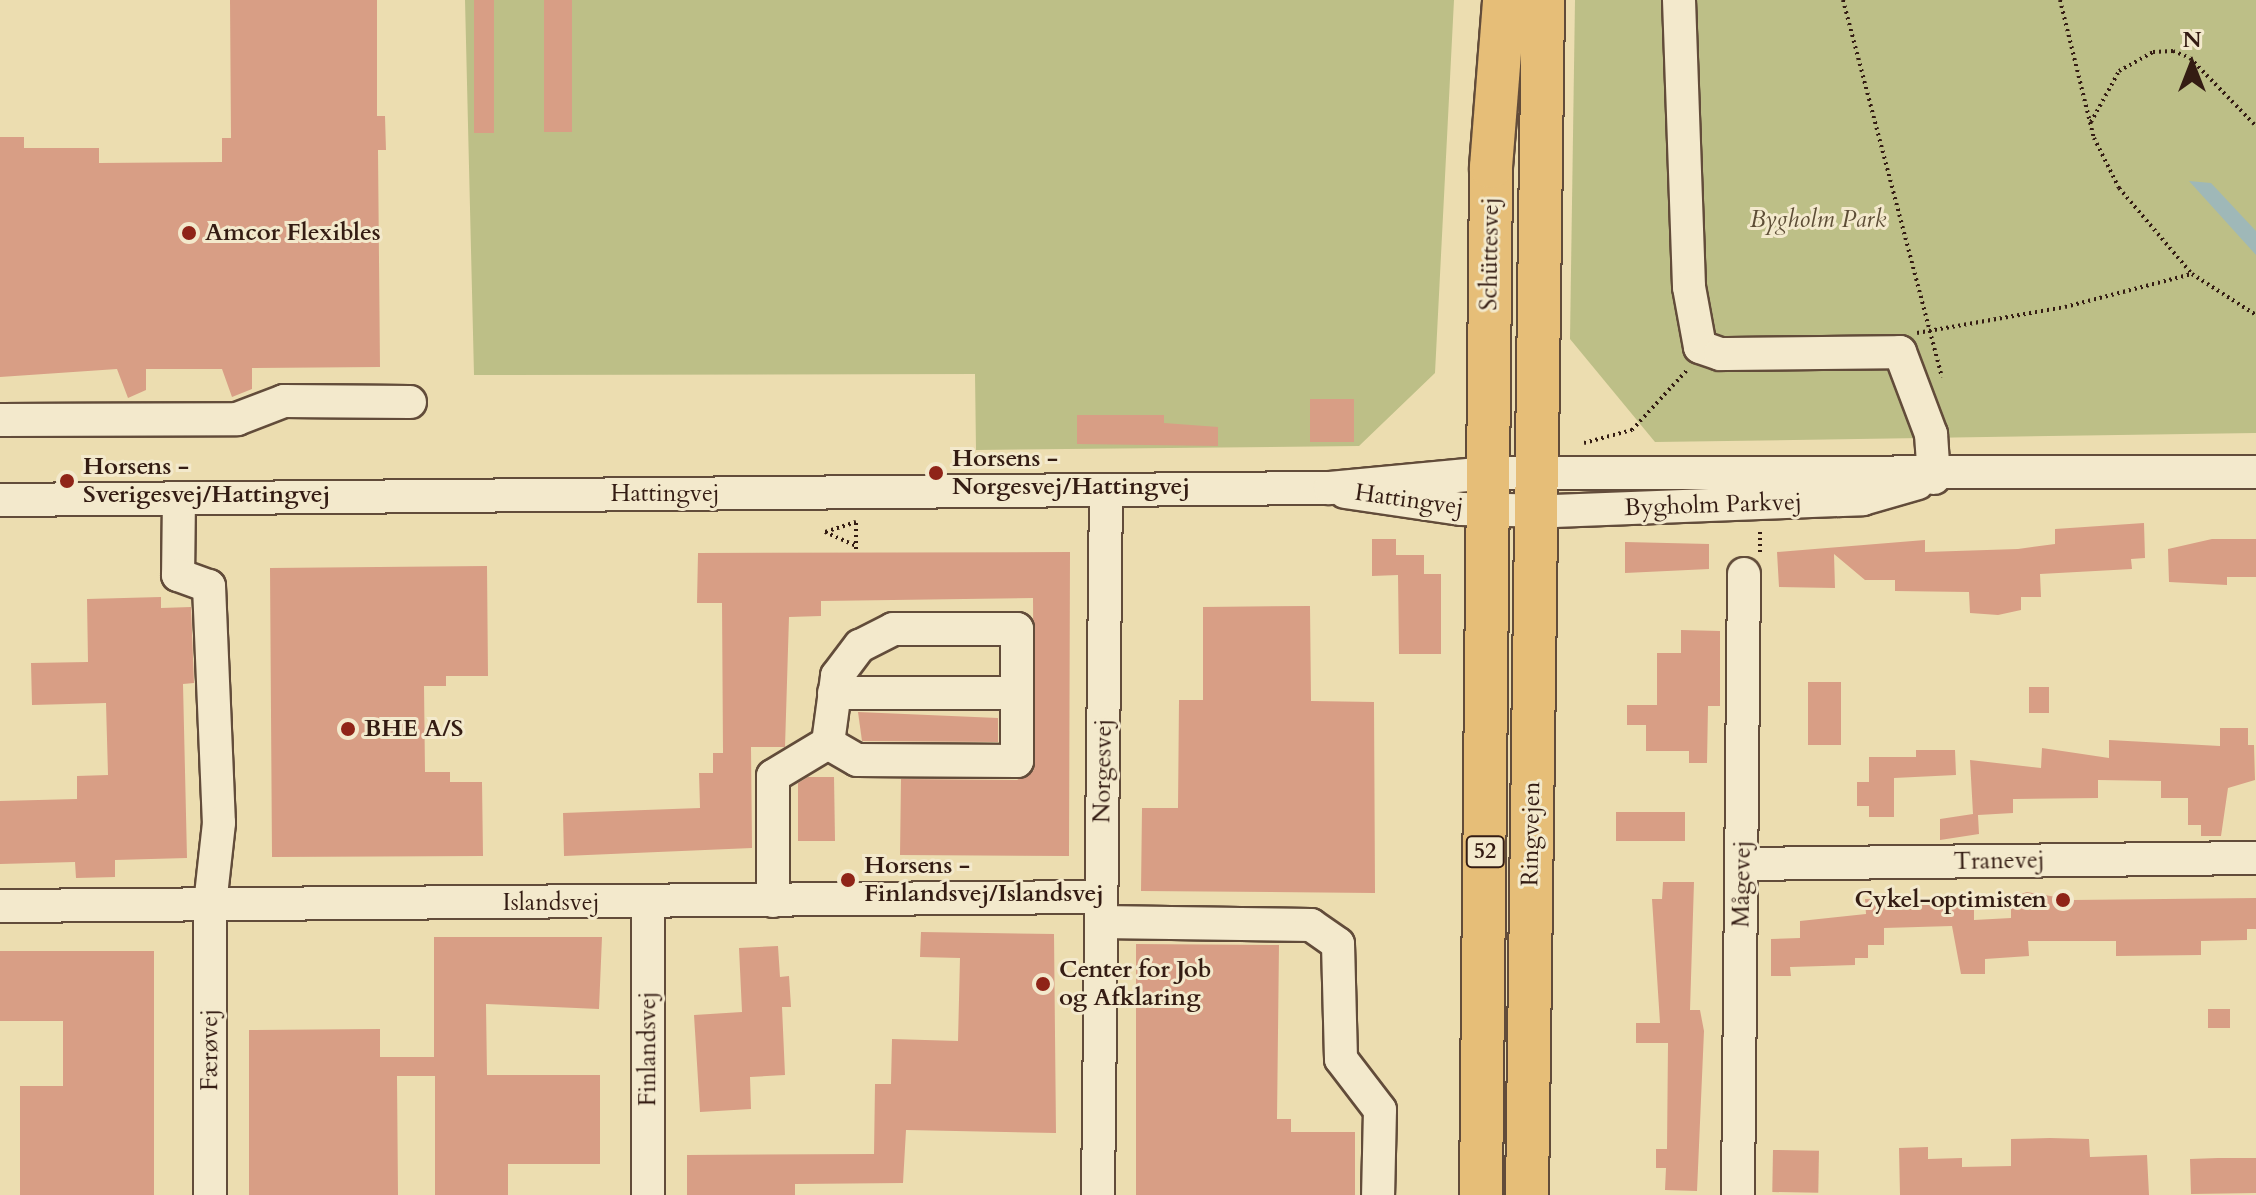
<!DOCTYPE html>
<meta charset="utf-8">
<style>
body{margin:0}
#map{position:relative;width:2256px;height:1195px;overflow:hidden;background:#ecddb0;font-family:Cardo,serif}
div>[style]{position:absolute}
.green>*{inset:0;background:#bdbf87}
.water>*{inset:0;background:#9fb8b8}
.building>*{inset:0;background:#d89e85;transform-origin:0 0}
.path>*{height:4px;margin-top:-2px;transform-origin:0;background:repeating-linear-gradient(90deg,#341c13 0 2px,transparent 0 6px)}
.roads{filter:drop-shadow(2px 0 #624c3a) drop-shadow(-2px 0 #624c3a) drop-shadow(0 2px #624c3a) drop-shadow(0 -2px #624c3a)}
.minor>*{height:32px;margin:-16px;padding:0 16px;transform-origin:16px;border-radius:16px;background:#f3e9cc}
.major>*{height:42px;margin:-21px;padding:0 21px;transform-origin:21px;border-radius:21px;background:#e6be78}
.dots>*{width:22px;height:22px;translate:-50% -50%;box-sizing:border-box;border:4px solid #f3e9cc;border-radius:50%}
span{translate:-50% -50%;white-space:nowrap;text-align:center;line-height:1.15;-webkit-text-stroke:6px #f3e9cc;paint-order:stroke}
.shield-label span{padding:2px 6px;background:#f3e9cc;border:2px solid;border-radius:6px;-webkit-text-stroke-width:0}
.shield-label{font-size:22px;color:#341c13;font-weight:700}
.park-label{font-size:24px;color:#5d4d36;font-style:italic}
.poi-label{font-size:24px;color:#341c13;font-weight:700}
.left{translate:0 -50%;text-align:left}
.right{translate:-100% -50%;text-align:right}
.street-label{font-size:24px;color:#341c13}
.north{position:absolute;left:2152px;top:24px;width:80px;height:80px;-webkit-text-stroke:6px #f3e9cc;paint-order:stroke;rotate:0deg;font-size:22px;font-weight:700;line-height:32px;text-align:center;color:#341c13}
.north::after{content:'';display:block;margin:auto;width:28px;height:36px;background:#341c13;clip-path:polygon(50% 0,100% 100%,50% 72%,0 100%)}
</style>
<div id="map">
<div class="green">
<i style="clip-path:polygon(465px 0,1454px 0,1435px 373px,1359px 446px,976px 450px,975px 374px,474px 375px)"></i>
<i style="clip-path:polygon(1575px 0,2256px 0,2256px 433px,1655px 442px,1570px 339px)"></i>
</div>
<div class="water">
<i style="clip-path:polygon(2189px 181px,2211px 183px,2256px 231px,2256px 255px)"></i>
</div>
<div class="building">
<i style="clip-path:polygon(230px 0,377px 0,377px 116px,385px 116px,386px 150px,378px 150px,380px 367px,252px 368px,252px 389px,232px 397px,222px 369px,146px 369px,146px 390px,128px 398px,117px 369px,0 377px,0 137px,24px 137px,24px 148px,99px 148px,99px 163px,222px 162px,222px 138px,231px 138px)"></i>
<i style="left:474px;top:0;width:20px;height:133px"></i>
<i style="left:544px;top:0;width:28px;height:132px"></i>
<i style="left:1354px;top:399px;width:43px;height:44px;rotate:90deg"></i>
<i style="clip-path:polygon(1077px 415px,1164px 415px,1164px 423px,1218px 427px,1218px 446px,1077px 444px)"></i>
<i style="clip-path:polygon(2144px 523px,2145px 558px,2131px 559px,2132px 569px,2040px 574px,2041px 597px,2021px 597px,2021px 610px,1998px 615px,1970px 613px,1969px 592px,1895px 591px,1895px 580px,1865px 580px,1834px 554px,1835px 588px,1779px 587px,1777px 552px,1925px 540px,1925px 552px,2018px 549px,2055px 544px,2055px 529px)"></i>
<i style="clip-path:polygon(1372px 539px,1396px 539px,1396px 555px,1424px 555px,1424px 574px,1441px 574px,1441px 654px,1399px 654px,1398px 575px,1372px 576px)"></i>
<i style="clip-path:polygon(2212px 539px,2256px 539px,2256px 577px,2227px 577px,2227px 585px,2169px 582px,2168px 549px)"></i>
<i style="clip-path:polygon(1625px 542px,1709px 544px,1709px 569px,1625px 573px)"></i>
<i style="clip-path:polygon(1070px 552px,1069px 856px,900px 855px,901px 779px,1017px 780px,1034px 770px,1033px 598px,821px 601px,821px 616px,789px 617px,785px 747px,751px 747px,752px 848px,564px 856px,563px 813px,700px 808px,699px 773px,713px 773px,713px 753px,723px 753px,722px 603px,697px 603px,698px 553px)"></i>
<i style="clip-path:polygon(487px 566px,488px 676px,446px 676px,446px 686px,424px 686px,425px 772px,450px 772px,450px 782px,482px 782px,483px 856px,272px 857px,270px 568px)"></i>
<i style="clip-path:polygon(161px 597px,161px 608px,191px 607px,194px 683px,183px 684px,187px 858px,115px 860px,115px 877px,76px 878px,75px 862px,0 864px,0 801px,77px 799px,77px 776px,108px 775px,106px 703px,32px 705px,31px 663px,88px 662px,87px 599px)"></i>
<i style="clip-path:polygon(1310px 606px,1311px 701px,1374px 702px,1375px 893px,1141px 891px,1142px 808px,1178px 808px,1179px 700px,1203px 700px,1203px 607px)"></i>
<i style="clip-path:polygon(1681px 630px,1720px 631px,1720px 706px,1708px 706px,1707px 763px,1689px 763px,1689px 751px,1646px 751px,1646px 725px,1627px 725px,1627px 705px,1657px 705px,1657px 653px,1681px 653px)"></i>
<i style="left:1841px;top:682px;width:63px;height:33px;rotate:90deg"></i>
<i style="left:2029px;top:687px;width:20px;height:26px"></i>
<i style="clip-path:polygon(858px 712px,998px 718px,998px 742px,862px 741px)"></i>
<i style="clip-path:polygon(2220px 728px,2248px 728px,2248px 745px,2254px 745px,2255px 780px,2228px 788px,2221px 836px,2201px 836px,2201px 825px,2188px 825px,2188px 798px,2161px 798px,2161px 781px,2098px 780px,2098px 798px,2013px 799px,2013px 813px,1978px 815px,1979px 834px,1940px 840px,1940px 819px,1973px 814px,1970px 760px,2041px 768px,2042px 748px,2109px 758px,2109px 740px,2220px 746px)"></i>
<i style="clip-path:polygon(1916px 750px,1955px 750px,1956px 775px,1894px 778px,1894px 817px,1869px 817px,1869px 806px,1857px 806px,1857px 782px,1869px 782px,1869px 757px,1916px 757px)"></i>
<i style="clip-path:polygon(808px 777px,834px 777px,835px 841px,798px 841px,798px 783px)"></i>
<i style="left:1616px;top:812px;width:69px;height:29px"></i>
<i style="clip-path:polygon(1663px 882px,1694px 882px,1690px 1010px,1700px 1010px,1704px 1031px,1697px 1191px,1665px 1190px,1666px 1168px,1656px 1168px,1656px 1149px,1667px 1149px,1668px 1043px,1636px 1043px,1636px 1023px,1660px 1023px,1652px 899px,1662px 899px)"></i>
<i style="clip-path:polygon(2027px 892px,2073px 900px,2256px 898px,2256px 929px,2247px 929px,2247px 940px,2201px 941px,2201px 955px,2116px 956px,2116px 941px,2028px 941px,2029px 956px,1985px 959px,1985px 974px,1961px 974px,1952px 926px,1884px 928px,1884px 945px,1868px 945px,1868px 958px,1855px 958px,1855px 965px,1790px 967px,1791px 976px,1771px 976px,1771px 939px,1800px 938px,1800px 921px,1866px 914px,1865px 899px,1974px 900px,1974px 920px,2011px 918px,2011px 897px)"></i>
<i style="clip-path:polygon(921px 932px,1054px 934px,1056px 1133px,906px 1130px,903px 1183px,795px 1184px,795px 1195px,687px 1195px,687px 1155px,874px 1154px,875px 1084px,891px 1084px,892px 1039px,958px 1041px,960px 958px,920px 957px)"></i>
<i style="clip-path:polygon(434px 937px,602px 937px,599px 1009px,486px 1004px,487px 1075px,600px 1075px,600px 1164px,508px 1164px,508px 1195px,435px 1195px,435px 1076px,397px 1076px,398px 1195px,249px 1195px,249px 1030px,380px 1029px,380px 1057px,434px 1057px)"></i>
<i style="clip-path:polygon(1136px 944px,1279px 945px,1277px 1119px,1291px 1119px,1291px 1132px,1355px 1132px,1355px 1195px,1136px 1195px)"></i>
<i style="clip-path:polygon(778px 946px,780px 977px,789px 976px,791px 1007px,782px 1007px,785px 1075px,750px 1077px,751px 1109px,700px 1112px,694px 1015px,742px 1012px,739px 948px)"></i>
<i style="clip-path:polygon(0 951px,154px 951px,154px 1195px,20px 1195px,20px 1086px,63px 1086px,63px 1021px,0 1021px)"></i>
<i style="left:2208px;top:1009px;width:22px;height:19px"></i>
<i style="clip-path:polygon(2050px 1138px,2089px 1139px,2090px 1157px,2147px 1155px,2149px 1195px,1900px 1195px,1899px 1148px,1928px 1147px,1928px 1159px,1962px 1158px,1962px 1167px,2011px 1166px,2011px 1139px)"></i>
<i style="left:1773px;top:1150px;width:46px;height:42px;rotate:1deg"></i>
<i style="clip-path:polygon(2218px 1158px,2256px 1158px,2256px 1193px,2191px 1194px,2190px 1159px)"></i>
</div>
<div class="path">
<i style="left:1843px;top:0;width:390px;rotate:75.3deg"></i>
<i style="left:2060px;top:0;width:142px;rotate:76.2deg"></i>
<i style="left:2094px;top:138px;width:56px;rotate:63.4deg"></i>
<i style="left:2119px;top:188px;width:113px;rotate:49.7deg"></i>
<i style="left:2192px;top:274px;width:76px;rotate:32.6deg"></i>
<i style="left:2091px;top:122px;width:58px;rotate:-61.2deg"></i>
<i style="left:2119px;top:71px;width:39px;rotate:-29deg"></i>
<i style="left:2153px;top:52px;width:20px;rotate:-3deg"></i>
<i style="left:2173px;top:51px;width:18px;rotate:22deg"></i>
<i style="left:2190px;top:58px;width:95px;rotate:45.9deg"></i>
<i style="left:1917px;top:333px;width:150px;rotate:-10deg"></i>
<i style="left:2065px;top:307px;width:131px;rotate:-14.6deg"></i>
<i style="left:1584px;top:443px;width:50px;rotate:-15.2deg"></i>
<i style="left:1632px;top:430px;width:81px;rotate:-47.5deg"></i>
<i style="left:856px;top:522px;width:33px;rotate:162deg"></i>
<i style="left:825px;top:532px;width:34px;rotate:24deg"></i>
<i style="left:856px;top:523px;width:29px;rotate:90deg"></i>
<i style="left:1760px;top:552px;width:23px;rotate:-90deg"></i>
</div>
<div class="roads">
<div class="minor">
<i style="left:1679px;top:0;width:287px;rotate:88deg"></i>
<i style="left:1689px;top:287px;width:61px;rotate:79.6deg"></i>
<i style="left:1700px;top:347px;width:21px;rotate:19deg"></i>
<i style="left:1720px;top:354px;width:180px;rotate:-0.6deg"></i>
<i style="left:1900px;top:352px;width:88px;rotate:69.3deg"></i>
<i style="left:1931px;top:434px;width:44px;rotate:86.1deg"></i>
<i style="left:0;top:420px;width:237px;rotate:-0.2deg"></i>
<i style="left:237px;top:419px;width:50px;rotate:-21deg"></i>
<i style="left:284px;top:401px;width:126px;rotate:0.5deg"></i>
<i style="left:1345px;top:492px;width:117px;rotate:8.3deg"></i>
<i style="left:1461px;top:509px;width:93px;rotate:1.2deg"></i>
<i style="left:1554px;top:511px;width:309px;rotate:-2.2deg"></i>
<i style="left:1863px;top:499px;width:57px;rotate:-16.2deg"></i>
<i style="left:179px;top:498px;width:77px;rotate:90.7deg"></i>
<i style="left:178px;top:575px;width:33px;rotate:20deg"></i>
<i style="left:209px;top:586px;width:237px;rotate:87.6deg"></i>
<i style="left:219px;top:823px;width:81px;rotate:96.3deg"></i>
<i style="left:210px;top:904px;width:291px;rotate:90deg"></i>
<i style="left:0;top:500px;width:1330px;rotate:-0.52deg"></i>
<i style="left:1330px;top:488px;width:159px;rotate:-5.4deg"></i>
<i style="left:1488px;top:473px;width:768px;rotate:-0.07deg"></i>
<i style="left:834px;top:693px;width:183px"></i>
<i style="left:1742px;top:864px;width:514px;rotate:-0.67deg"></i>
<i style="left:773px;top:901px;width:125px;rotate:-90deg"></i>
<i style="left:773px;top:776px;width:64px;rotate:-31deg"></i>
<i style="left:828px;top:743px;width:68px;rotate:-82.3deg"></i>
<i style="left:837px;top:676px;width:38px;rotate:-53deg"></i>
<i style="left:860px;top:646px;width:37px;rotate:-27deg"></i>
<i style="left:893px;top:629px;width:124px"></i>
<i style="left:1017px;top:629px;width:132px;rotate:90deg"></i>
<i style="left:1017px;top:761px;width:160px;rotate:-179.6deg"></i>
<i style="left:857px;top:760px;width:34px;rotate:-150deg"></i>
<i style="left:0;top:906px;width:1101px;rotate:-0.47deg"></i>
<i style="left:1101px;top:922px;width:210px;rotate:0.8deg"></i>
<i style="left:1311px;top:925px;width:33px;rotate:35deg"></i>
<i style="left:1338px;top:944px;width:115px;rotate:88.5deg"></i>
<i style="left:1341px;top:1059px;width:64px;rotate:52.6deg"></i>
<i style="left:1380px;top:1110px;width:85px;rotate:91.3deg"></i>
<i style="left:648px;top:1195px;width:293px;rotate:-90deg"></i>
<i style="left:1098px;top:1195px;width:705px;rotate:-89.35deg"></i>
<i style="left:1738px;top:1195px;width:621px;rotate:-89.45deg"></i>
</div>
<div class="major">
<i style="left:1481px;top:1195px;width:1028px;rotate:-89.44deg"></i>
<i style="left:1491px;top:167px;width:168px;rotate:-85.5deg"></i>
<i style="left:1527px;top:1195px;width:1195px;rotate:-89.23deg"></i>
</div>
</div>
<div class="dots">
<i style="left:189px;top:233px;background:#8f2418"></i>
<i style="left:936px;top:473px;background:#8f2418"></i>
<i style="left:67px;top:481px;background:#8f2418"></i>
<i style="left:348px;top:729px;background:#8f2418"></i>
<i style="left:848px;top:880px;background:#8f2418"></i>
<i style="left:2063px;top:900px;background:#8f2418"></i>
<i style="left:1043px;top:984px;background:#8f2418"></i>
</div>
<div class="shield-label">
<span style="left:1485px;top:852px">52</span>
</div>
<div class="park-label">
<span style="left:1818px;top:220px">Bygholm Park</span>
</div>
<div class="poi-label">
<span class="left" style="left:205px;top:233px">Amcor Flexibles</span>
<span class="left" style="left:952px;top:473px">Horsens -<br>Norgesvej/Hattingvej</span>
<span class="left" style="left:83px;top:481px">Horsens -<br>Sverigesvej/Hattingvej</span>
<span class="left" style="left:364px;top:729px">BHE A/S</span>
<span class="left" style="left:864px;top:880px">Horsens -<br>Finlandsvej/Islandsvej</span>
<span class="right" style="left:2047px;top:900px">Cykel-optimisten</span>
<span class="left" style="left:1059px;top:984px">Center for Job<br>og Afklaring</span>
</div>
<div class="street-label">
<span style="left:1490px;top:254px;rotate:-89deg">Schüttesvej</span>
<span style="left:665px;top:494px">Hattingvej</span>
<span style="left:1409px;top:500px;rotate:8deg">Hattingvej</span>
<span style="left:1713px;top:505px;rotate:-2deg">Bygholm Parkvej</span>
<span style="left:1103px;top:771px;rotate:-89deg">Norgesvej</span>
<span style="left:1531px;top:834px;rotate:-89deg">Ringvejen</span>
<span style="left:1999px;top:861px;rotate:-1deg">Tranevej</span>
<span style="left:1742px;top:884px;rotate:-89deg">Mågevej</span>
<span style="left:551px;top:903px">Islandsvej</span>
<span style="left:648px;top:1049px;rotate:-90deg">Finlandsvej</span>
<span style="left:210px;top:1050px;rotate:-90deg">Færøvej</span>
</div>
<div class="north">N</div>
</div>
